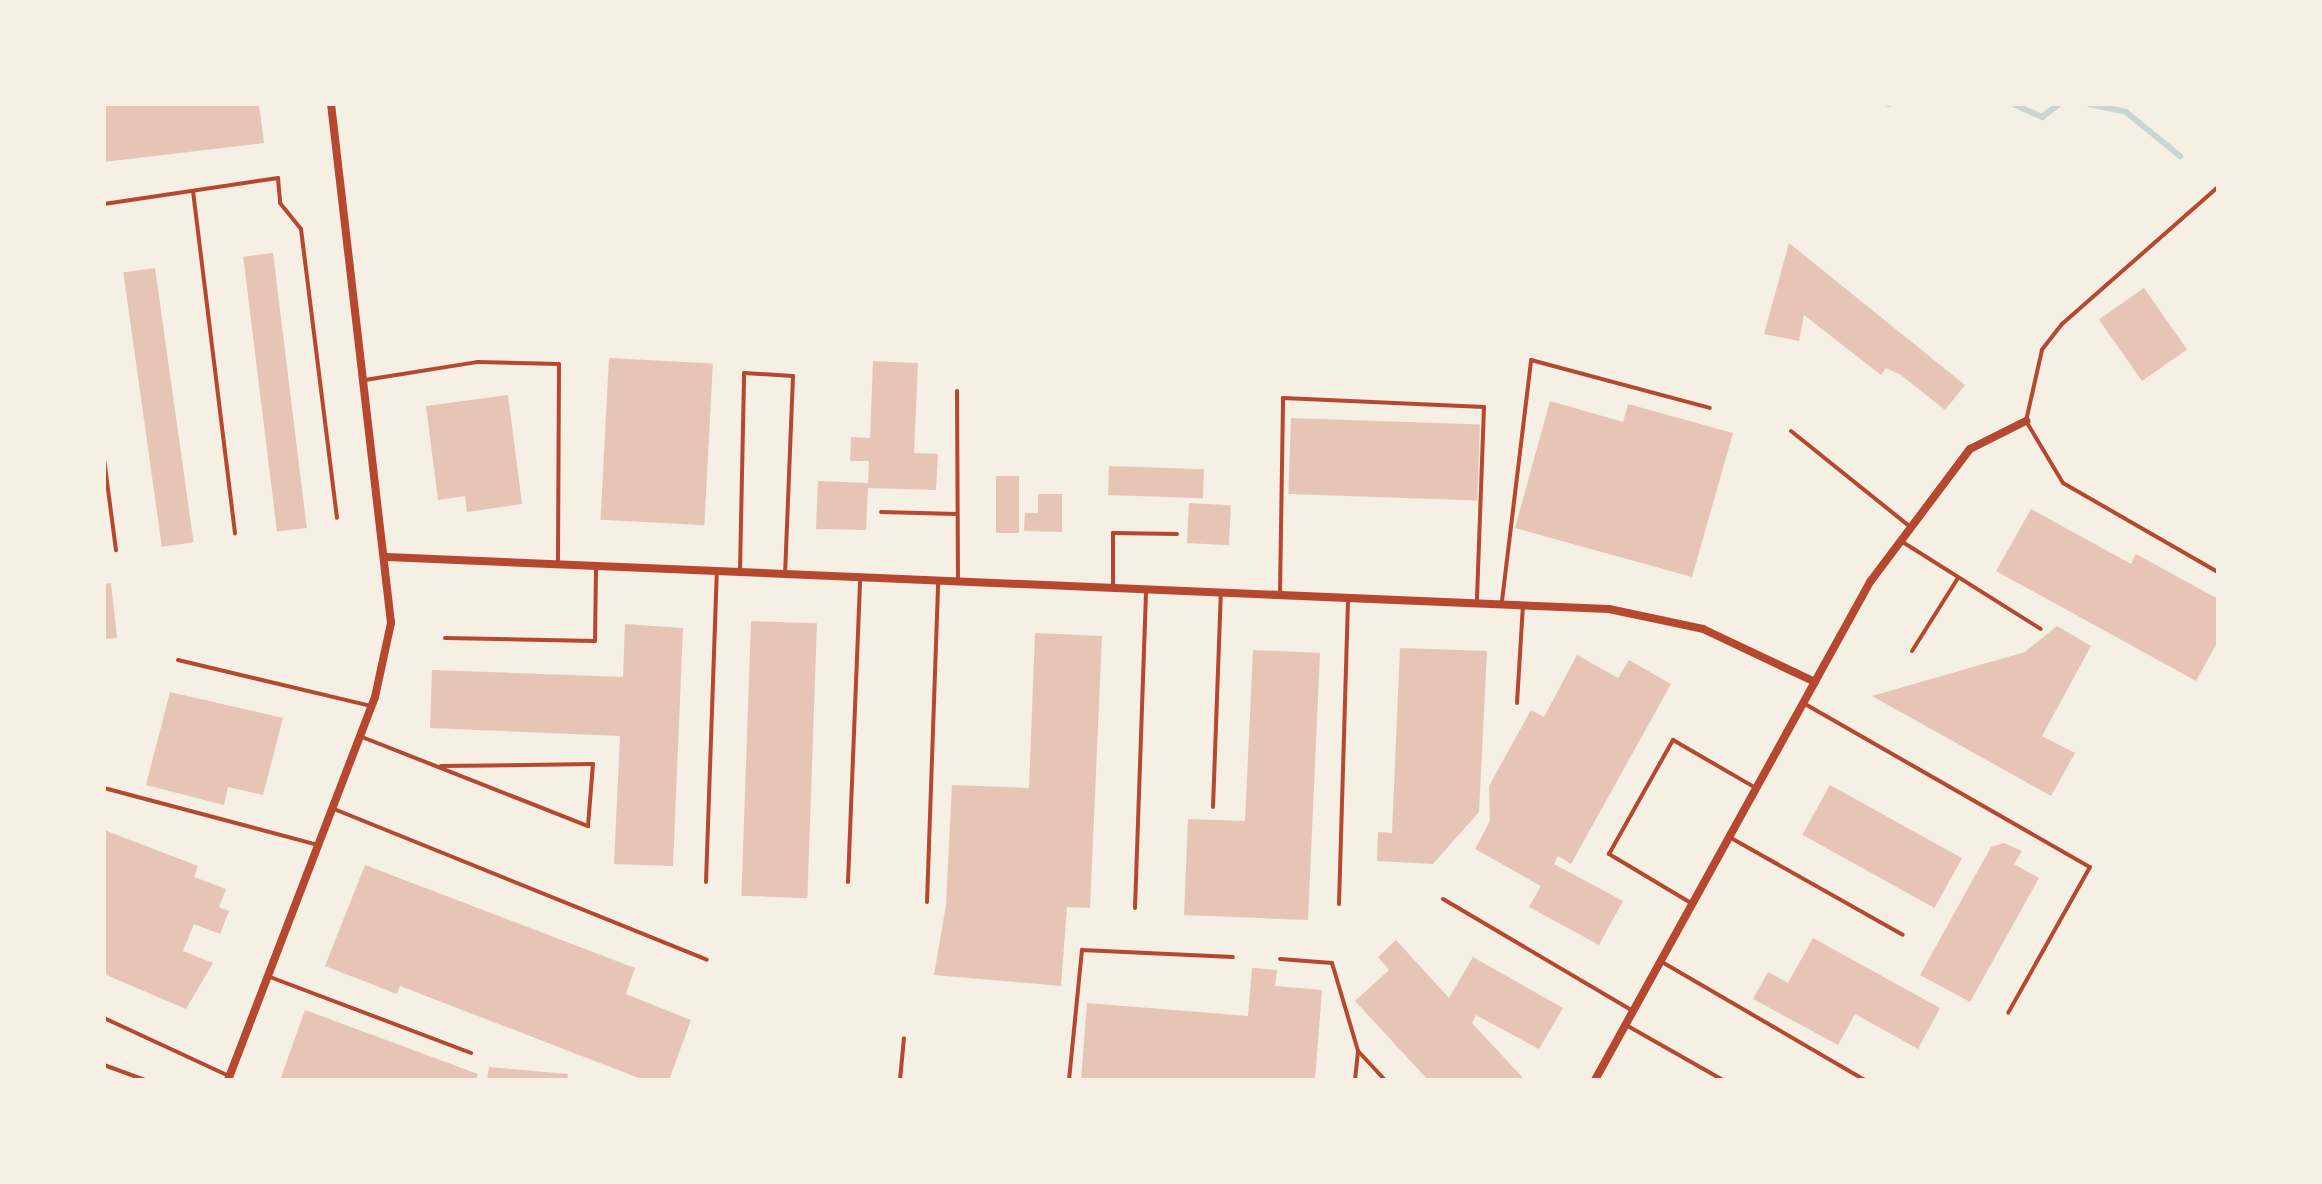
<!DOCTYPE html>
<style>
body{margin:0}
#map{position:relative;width:2322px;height:1184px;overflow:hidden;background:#f6efe4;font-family:"Open Sans",sans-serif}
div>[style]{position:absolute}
.stream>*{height:6px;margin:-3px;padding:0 3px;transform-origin:3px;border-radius:3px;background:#c9d6d2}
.building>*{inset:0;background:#e6c5b7;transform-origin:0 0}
.service>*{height:4px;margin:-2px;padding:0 2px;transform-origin:2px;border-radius:2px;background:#b5482f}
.minor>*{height:8px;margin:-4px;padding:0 4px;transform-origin:4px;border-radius:4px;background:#b5482f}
span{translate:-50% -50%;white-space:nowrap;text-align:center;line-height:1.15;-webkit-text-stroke:6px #f6efe4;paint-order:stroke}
.frame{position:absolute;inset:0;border:106px solid #f6efe4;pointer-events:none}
</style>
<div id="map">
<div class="stream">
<i style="left:1888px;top:104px;width:1px"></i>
<i style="left:2013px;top:104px;width:32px;rotate:24deg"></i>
<i style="left:2042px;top:117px;width:21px;rotate:-37deg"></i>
<i style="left:2089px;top:104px;width:38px;rotate:12deg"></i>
<i style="left:2126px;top:112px;width:70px;rotate:39.2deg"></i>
</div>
<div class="building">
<i style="clip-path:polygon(104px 104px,259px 104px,264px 143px,104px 162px)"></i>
<i style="clip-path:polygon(1789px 243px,1965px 385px,1945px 410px,1901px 375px,1886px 368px,1881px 375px,1804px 315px,1799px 341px,1764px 334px)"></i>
<i style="left:273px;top:253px;width:277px;height:30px;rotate:83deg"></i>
<i style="left:155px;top:268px;width:277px;height:32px;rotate:82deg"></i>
<i style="left:2144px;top:288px;width:75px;height:55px;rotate:55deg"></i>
<i style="left:609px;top:358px;width:104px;height:162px;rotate:3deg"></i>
<i style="clip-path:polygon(873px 361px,918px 363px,914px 453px,938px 454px,936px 490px,868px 488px,866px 530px,816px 529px,818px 481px,868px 483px,869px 461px,850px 461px,851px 437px,870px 438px)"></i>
<i style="clip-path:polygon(508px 395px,522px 504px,467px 512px,465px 496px,438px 500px,426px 406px)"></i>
<i style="clip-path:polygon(1550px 401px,1623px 422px,1628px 404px,1733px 433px,1692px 577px,1515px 528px)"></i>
<i style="left:1291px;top:418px;width:189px;height:76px;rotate:2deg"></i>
<i style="left:1109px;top:466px;width:95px;height:29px;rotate:2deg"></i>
<i style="left:996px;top:476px;width:23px;height:57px"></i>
<i style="clip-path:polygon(1038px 494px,1062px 494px,1062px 532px,1024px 531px,1025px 513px,1038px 513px)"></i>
<i style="left:1189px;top:503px;width:42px;height:40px;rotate:3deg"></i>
<i style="clip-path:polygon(2031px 509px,2131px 564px,2136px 554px,2218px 599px,2218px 641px,2196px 681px,1996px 571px)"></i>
<i style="clip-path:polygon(111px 583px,117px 638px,105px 639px,104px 584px)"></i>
<i style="left:751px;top:621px;width:66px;height:275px;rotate:2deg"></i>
<i style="clip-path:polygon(625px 624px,683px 628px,673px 866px,614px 864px,620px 736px,430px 728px,432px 670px,623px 677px)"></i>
<i style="clip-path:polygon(2057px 626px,2091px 646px,2042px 736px,2075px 753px,2051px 796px,1872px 696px,2025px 652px)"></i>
<i style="clip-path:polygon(1035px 633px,1102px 636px,1090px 908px,1067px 907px,1061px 986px,934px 975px,946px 905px,952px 785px,1029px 788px)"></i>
<i style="clip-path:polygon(1400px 648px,1487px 651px,1479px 812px,1433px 864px,1377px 861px,1378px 832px,1392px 833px)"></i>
<i style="clip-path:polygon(1253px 650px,1320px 653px,1308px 920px,1184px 915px,1188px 819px,1245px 821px)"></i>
<i style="clip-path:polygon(1577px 655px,1618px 678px,1629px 660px,1671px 684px,1571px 864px,1558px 856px,1554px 864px,1623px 901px,1599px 945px,1529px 907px,1541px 886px,1475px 849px,1490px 821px,1489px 786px,1531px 710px,1544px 717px)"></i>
<i style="clip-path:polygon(170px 692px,283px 718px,263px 795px,228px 787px,224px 805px,146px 785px)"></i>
<i style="left:1830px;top:785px;width:151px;height:57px;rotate:29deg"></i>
<i style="clip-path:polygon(104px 830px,198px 866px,194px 877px,226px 889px,219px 907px,229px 911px,220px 934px,194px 924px,183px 951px,213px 963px,186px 1009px,104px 974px)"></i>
<i style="clip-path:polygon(2004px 843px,2022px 851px,2014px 864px,2039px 878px,1970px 1002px,1920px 975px,1991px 847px)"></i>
<i style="clip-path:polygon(365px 865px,635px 968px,626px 994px,691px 1020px,669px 1080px,644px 1080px,400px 986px,397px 994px,325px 966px)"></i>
<i style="clip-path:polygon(1813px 938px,1940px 1008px,1918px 1049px,1855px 1014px,1838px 1045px,1753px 999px,1768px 972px,1788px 983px)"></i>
<i style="clip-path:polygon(1396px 940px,1449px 998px,1473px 957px,1563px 1008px,1539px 1049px,1476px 1015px,1472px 1023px,1525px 1080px,1428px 1080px,1355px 1001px,1389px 970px,1378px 957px)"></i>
<i style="clip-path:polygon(1252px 968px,1277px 970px,1275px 986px,1322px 990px,1315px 1080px,1081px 1080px,1087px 1003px,1248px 1016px)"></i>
<i style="clip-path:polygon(305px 1010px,478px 1074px,476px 1080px,280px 1080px)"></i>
<i style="clip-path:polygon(489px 1067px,568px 1074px,567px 1080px,487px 1080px)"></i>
</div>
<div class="service">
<i style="left:2218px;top:187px;width:208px;rotate:138.7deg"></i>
<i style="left:2062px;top:324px;width:33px;rotate:128deg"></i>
<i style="left:2042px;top:350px;width:73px;rotate:102.7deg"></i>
<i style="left:2026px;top:421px;width:72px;rotate:59.2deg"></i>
<i style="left:2063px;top:483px;width:179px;rotate:29.9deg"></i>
<i style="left:193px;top:191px;width:345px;rotate:83deg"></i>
<i style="left:104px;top:204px;width:176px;rotate:-8.5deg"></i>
<i style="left:278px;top:178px;width:25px;rotate:85deg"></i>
<i style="left:280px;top:203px;width:33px;rotate:51deg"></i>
<i style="left:301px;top:229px;width:291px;rotate:82.9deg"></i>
<i style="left:365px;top:380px;width:113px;rotate:-9.1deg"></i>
<i style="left:477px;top:362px;width:82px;rotate:1.4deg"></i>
<i style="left:559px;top:364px;width:199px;rotate:90.3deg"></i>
<i style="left:957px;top:391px;width:190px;rotate:89.7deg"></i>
<i style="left:1791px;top:431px;width:151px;rotate:38.8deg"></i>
<i style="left:104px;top:459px;width:92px;rotate:82.5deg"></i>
<i style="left:881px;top:512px;width:76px;rotate:1.5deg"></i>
<i style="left:1901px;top:541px;width:165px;rotate:32.2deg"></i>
<i style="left:740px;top:570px;width:197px;rotate:-88.8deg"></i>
<i style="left:744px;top:373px;width:49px;rotate:3.5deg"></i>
<i style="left:793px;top:376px;width:197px;rotate:92.3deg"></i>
<i style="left:1113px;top:587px;width:54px;rotate:-90deg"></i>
<i style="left:1113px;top:533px;width:64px;rotate:0.9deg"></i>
<i style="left:1280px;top:593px;width:195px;rotate:-89.1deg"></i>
<i style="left:1283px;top:398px;width:201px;rotate:2.6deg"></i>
<i style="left:1484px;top:407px;width:194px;rotate:92.1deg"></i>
<i style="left:1502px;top:601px;width:243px;rotate:-83.1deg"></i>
<i style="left:1531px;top:360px;width:185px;rotate:15deg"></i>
<i style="left:445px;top:638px;width:150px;rotate:1.1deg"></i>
<i style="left:595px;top:641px;width:75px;rotate:-89.2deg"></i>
<i style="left:1912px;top:651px;width:86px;rotate:-57.8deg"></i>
<i style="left:178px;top:660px;width:198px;rotate:13.4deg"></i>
<i style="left:1517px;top:703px;width:98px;rotate:-86.5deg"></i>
<i style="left:1805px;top:704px;width:328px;rotate:29.8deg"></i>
<i style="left:2090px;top:867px;width:167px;rotate:119.3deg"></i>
<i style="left:362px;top:737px;width:243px;rotate:21.5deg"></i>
<i style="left:588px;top:826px;width:62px;rotate:-85.4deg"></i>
<i style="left:593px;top:764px;width:152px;rotate:179.2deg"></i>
<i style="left:104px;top:788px;width:221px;rotate:14.9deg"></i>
<i style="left:1213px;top:807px;width:214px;rotate:-87.9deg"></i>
<i style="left:334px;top:809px;width:402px;rotate:22deg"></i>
<i style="left:1731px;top:838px;width:197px;rotate:29.4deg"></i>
<i style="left:706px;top:882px;width:311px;rotate:-88deg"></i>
<i style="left:848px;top:882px;width:305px;rotate:-87.7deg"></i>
<i style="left:1443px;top:899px;width:221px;rotate:30.5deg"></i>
<i style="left:927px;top:902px;width:321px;rotate:-88deg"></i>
<i style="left:1691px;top:903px;width:96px;rotate:-149.1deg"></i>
<i style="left:1609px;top:854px;width:131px;rotate:-60.7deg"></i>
<i style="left:1673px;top:740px;width:94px;rotate:30.1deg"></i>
<i style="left:1339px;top:904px;width:306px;rotate:-88.3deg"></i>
<i style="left:1135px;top:908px;width:318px;rotate:-88deg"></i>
<i style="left:1280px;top:959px;width:52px;rotate:4.4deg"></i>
<i style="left:1332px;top:963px;width:92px;rotate:73.5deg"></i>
<i style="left:1662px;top:962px;width:235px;rotate:30.2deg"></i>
<i style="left:270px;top:977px;width:215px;rotate:20.7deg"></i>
<i style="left:104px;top:1018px;width:136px;rotate:24.9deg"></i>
<i style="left:1626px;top:1025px;width:112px;rotate:29.6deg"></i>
<i style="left:104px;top:1065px;width:44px;rotate:20.1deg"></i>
<i style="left:900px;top:1080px;width:42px;rotate:-84.6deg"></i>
<i style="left:1069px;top:1080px;width:131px;rotate:-84.3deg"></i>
<i style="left:1082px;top:950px;width:151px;rotate:2.7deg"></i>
<i style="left:1355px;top:1080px;width:29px;rotate:-84deg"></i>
<i style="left:1358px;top:1051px;width:40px;rotate:47deg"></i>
</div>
<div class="minor">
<i style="left:387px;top:557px;width:1223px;rotate:2.44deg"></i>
<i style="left:1609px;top:609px;width:96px;rotate:12deg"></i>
<i style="left:1703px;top:629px;width:124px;rotate:25.3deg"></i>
<i style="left:228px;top:1080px;width:410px;rotate:-69deg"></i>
<i style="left:375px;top:697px;width:76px;rotate:-77.8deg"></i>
<i style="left:391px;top:623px;width:522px;rotate:-96.59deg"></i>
<i style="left:1595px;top:1080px;width:569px;rotate:-61.09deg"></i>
<i style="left:1870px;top:582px;width:166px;rotate:-53.1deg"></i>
<i style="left:1970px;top:449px;width:63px;rotate:-26.6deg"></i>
</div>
<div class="frame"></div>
</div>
